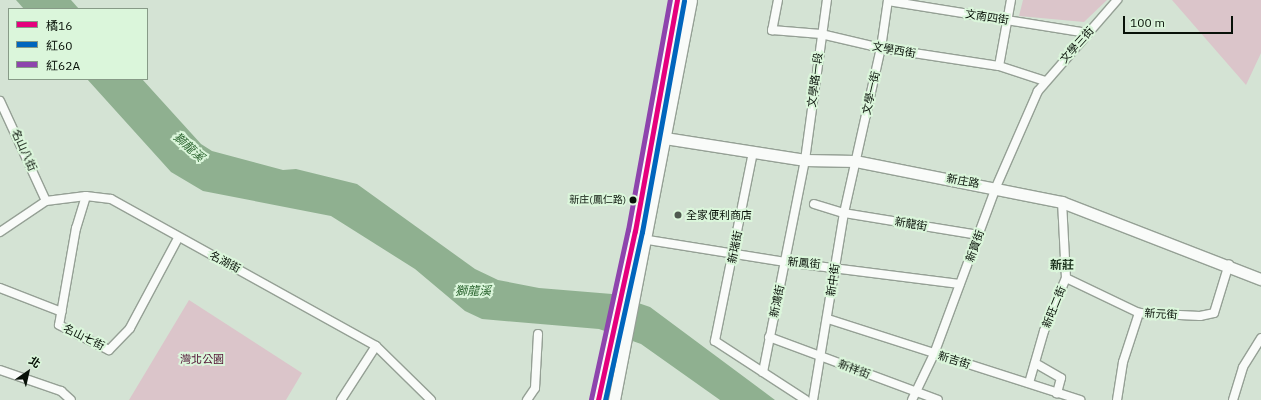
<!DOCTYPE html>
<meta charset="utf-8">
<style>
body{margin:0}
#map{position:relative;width:1261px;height:400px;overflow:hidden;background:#d4e3d4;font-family:"IBM Plex Sans","Noto Sans TC",sans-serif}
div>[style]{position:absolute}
.green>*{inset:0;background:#dbc5ca}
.water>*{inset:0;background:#8fb090}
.roads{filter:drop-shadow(1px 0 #95a095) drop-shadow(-1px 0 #95a095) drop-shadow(0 1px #95a095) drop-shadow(0 -1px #95a095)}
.street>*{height:8px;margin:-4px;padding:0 4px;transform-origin:4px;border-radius:4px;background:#f9fbf9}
.secondary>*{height:11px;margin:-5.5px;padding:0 5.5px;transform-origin:5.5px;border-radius:5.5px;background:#f9fbf9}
.bus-1>*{height:5px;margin:-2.5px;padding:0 2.5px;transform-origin:2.5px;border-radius:2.5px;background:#e5007d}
.bus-2>*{height:5px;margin:-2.5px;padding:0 2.5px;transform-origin:2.5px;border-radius:2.5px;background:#0065bd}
.bus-3>*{height:5px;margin:-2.5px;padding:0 2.5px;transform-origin:2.5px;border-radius:2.5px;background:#8e44ad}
.dots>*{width:11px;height:11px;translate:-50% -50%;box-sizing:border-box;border:2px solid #dbf6db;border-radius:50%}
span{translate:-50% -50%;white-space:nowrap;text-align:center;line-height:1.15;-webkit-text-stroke:4px #dbf6db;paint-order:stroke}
.bus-label{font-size:10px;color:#081108}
.right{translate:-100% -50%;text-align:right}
.street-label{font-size:11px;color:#081108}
.poi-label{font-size:11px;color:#081108}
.left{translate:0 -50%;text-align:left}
.park-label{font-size:11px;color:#4f0e31}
.water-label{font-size:12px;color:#2b642f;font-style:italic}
.neighbourhood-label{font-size:12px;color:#1d331e;font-weight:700}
.legend{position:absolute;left:8px;top:8px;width:140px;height:72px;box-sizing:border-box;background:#dbf6db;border:1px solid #879a87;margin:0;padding:5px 7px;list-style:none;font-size:12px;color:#081108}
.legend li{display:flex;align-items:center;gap:8px;height:20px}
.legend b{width:20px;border:1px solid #879a87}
.north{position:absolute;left:8px;top:352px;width:40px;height:40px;-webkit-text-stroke:3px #dbf6db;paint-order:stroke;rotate:34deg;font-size:11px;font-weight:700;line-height:16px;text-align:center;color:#081108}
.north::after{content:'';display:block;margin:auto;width:14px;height:18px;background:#081108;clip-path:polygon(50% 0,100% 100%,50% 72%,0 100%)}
.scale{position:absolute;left:1123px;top:16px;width:110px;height:18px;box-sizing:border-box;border:2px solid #081108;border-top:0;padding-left:5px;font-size:12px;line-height:14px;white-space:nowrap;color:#081108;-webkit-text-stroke:3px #dbf6db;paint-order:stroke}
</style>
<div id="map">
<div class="green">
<i style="clip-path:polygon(1023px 0,1107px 0,1084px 22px,1019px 16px)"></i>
<i style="clip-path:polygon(1172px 0,1261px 0,1261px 53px,1246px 85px)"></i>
<i style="clip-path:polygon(189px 300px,302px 373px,286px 400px,129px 400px)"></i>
</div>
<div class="water">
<i style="clip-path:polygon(16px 0,71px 0,79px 9px,24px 9px)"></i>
<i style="clip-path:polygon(87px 79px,142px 79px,201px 144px,212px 151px,283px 170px,296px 169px,357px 184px,475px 269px,498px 280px,539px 288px,612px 294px,650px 307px,775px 400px,720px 400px,641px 344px,599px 329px,482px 319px,465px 311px,415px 269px,331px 216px,203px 191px,171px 172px)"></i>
</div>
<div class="roads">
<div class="street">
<i style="left:778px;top:0;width:31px;rotate:101deg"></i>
<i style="left:772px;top:30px;width:49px;rotate:4.7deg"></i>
<i style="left:821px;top:34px;width:62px;rotate:13.1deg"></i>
<i style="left:881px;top:48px;width:119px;rotate:8.7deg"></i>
<i style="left:999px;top:66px;width:48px;rotate:18.1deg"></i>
<i style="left:888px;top:1px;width:202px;rotate:9.1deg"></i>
<i style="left:999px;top:66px;width:67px;rotate:-79.7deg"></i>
<i style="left:0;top:101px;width:110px;rotate:65.3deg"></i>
<i style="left:753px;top:152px;width:193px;rotate:101.4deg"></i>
<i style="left:715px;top:341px;width:108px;rotate:33deg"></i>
<i style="left:86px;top:196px;width:34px;rotate:107deg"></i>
<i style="left:76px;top:228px;width:98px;rotate:99.9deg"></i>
<i style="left:59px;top:325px;width:56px;rotate:26.6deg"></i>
<i style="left:109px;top:350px;width:30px;rotate:-46deg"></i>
<i style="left:130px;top:328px;width:102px;rotate:-61.9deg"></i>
<i style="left:814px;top:204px;width:31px;rotate:17deg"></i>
<i style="left:844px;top:213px;width:137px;rotate:9.3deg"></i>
<i style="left:0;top:232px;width:55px;rotate:-34deg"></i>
<i style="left:46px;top:201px;width:40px;rotate:-7.1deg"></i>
<i style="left:86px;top:196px;width:25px;rotate:7deg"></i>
<i style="left:111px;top:199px;width:303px;rotate:29deg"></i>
<i style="left:376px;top:346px;width:77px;rotate:44.5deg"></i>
<i style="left:648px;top:240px;width:139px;rotate:9.1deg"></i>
<i style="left:785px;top:262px;width:176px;rotate:7.2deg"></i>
<i style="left:1066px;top:278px;width:81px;rotate:25.6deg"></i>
<i style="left:1139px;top:313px;width:61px;rotate:2.8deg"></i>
<i style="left:1200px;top:316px;width:14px;rotate:-12deg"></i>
<i style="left:1214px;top:313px;width:51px;rotate:-73deg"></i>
<i style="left:0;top:288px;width:66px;rotate:21.2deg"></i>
<i style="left:828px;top:319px;width:265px;rotate:17.8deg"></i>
<i style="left:769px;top:337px;width:180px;rotate:20.4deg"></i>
<i style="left:1035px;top:363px;width:30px;rotate:30deg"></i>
<i style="left:1061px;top:378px;width:16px;rotate:105deg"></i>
<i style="left:0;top:370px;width:65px;rotate:19deg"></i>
<i style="left:61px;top:391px;width:13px;rotate:42deg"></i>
<i style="left:763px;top:372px;width:216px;rotate:-78.8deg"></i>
<i style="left:805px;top:160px;width:162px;rotate:-82.2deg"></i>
<i style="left:1029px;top:383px;width:54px;rotate:-73.9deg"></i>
<i style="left:1044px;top:331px;width:57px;rotate:-67.5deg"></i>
<i style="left:1066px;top:278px;width:76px;rotate:-93deg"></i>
<i style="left:341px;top:400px;width:64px;rotate:-57.1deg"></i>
<i style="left:527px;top:400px;width:14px;rotate:-56deg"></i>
<i style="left:535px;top:388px;width:54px;rotate:-86.8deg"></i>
<i style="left:813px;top:400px;width:190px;rotate:-80.6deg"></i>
<i style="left:844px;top:213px;width:169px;rotate:-77.4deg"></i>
<i style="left:881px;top:48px;width:49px;rotate:-81.7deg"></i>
<i style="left:912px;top:400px;width:51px;rotate:-64.4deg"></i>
<i style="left:934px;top:354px;width:178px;rotate:-69.6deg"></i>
<i style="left:996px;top:187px;width:105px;rotate:-66.4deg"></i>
<i style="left:1038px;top:91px;width:121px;rotate:-49deg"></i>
<i style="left:1117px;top:400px;width:38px;rotate:-81deg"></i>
<i style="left:1123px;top:362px;width:52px;rotate:-71.9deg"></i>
<i style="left:1233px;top:400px;width:34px;rotate:-73deg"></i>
<i style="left:1243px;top:367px;width:34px;rotate:-58deg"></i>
</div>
<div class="secondary">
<i style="left:652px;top:136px;width:155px;rotate:8.9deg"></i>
<i style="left:805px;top:160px;width:50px;rotate:1.1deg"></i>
<i style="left:855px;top:161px;width:211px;rotate:11.2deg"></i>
<i style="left:1062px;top:202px;width:213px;rotate:21.2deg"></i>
<i style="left:598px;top:400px;width:173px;rotate:-77.7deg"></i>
<i style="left:635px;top:231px;width:235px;rotate:-79.7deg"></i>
<i style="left:614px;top:400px;width:407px;rotate:-79.1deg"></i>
</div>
</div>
<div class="bus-1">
<i style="left:598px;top:400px;width:173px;rotate:-77.7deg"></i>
<i style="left:635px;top:231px;width:235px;rotate:-79.7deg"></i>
</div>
<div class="bus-2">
<i style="left:605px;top:400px;width:172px;rotate:-77.6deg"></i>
<i style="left:642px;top:232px;width:235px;rotate:-79.7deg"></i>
</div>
<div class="bus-3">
<i style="left:591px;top:399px;width:173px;rotate:-77.7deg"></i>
<i style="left:628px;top:230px;width:234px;rotate:-79.7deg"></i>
</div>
<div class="dots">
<i style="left:633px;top:200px;background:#081108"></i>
<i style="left:678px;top:215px;background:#4f5a4f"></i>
</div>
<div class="bus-label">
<span class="right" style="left:626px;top:200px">新庄(鳳仁路)</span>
</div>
<div class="street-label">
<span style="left:987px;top:17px;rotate:9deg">文南四街</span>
<span style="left:1077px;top:45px;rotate:-48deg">文學三街</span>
<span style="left:894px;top:50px;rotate:10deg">文學西街</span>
<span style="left:815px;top:80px;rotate:-83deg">文學路一段</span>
<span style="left:871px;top:93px;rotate:-77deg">文學一街</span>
<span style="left:24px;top:150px;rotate:66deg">名山八街</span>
<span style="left:963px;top:181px;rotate:10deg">新庄路</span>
<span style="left:911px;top:224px;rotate:9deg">新龍街</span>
<span style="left:975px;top:246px;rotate:-70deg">新寶街</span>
<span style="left:735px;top:247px;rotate:-79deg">新瑞街</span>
<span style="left:225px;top:262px;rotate:27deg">名湖街</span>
<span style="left:804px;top:263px;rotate:5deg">新鳳街</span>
<span style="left:833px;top:280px;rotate:-82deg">新中街</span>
<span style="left:777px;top:301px;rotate:-78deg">新鴻街</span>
<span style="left:1054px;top:307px;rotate:-68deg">新旺二街</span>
<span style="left:1161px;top:314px;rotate:3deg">新元街</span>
<span style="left:84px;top:337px;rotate:26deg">名山七街</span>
<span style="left:954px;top:360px;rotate:17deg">新吉街</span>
<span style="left:854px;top:369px;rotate:21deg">新祥街</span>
</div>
<div class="poi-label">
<span class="left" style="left:686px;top:215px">全家便利商店</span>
</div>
<div class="park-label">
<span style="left:202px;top:359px">灣北公園</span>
</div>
<div class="water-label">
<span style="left:189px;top:147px;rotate:42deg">獅龍溪</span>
<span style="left:473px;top:291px">獅龍溪</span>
</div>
<div class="neighbourhood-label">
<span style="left:1062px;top:265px">新莊</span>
</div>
<ul class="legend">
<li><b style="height:5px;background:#e5007d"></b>橘16</li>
<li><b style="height:5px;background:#0065bd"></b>紅60</li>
<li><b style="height:5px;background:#8e44ad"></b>紅62A</li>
</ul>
<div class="north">北</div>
<div class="scale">100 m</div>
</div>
